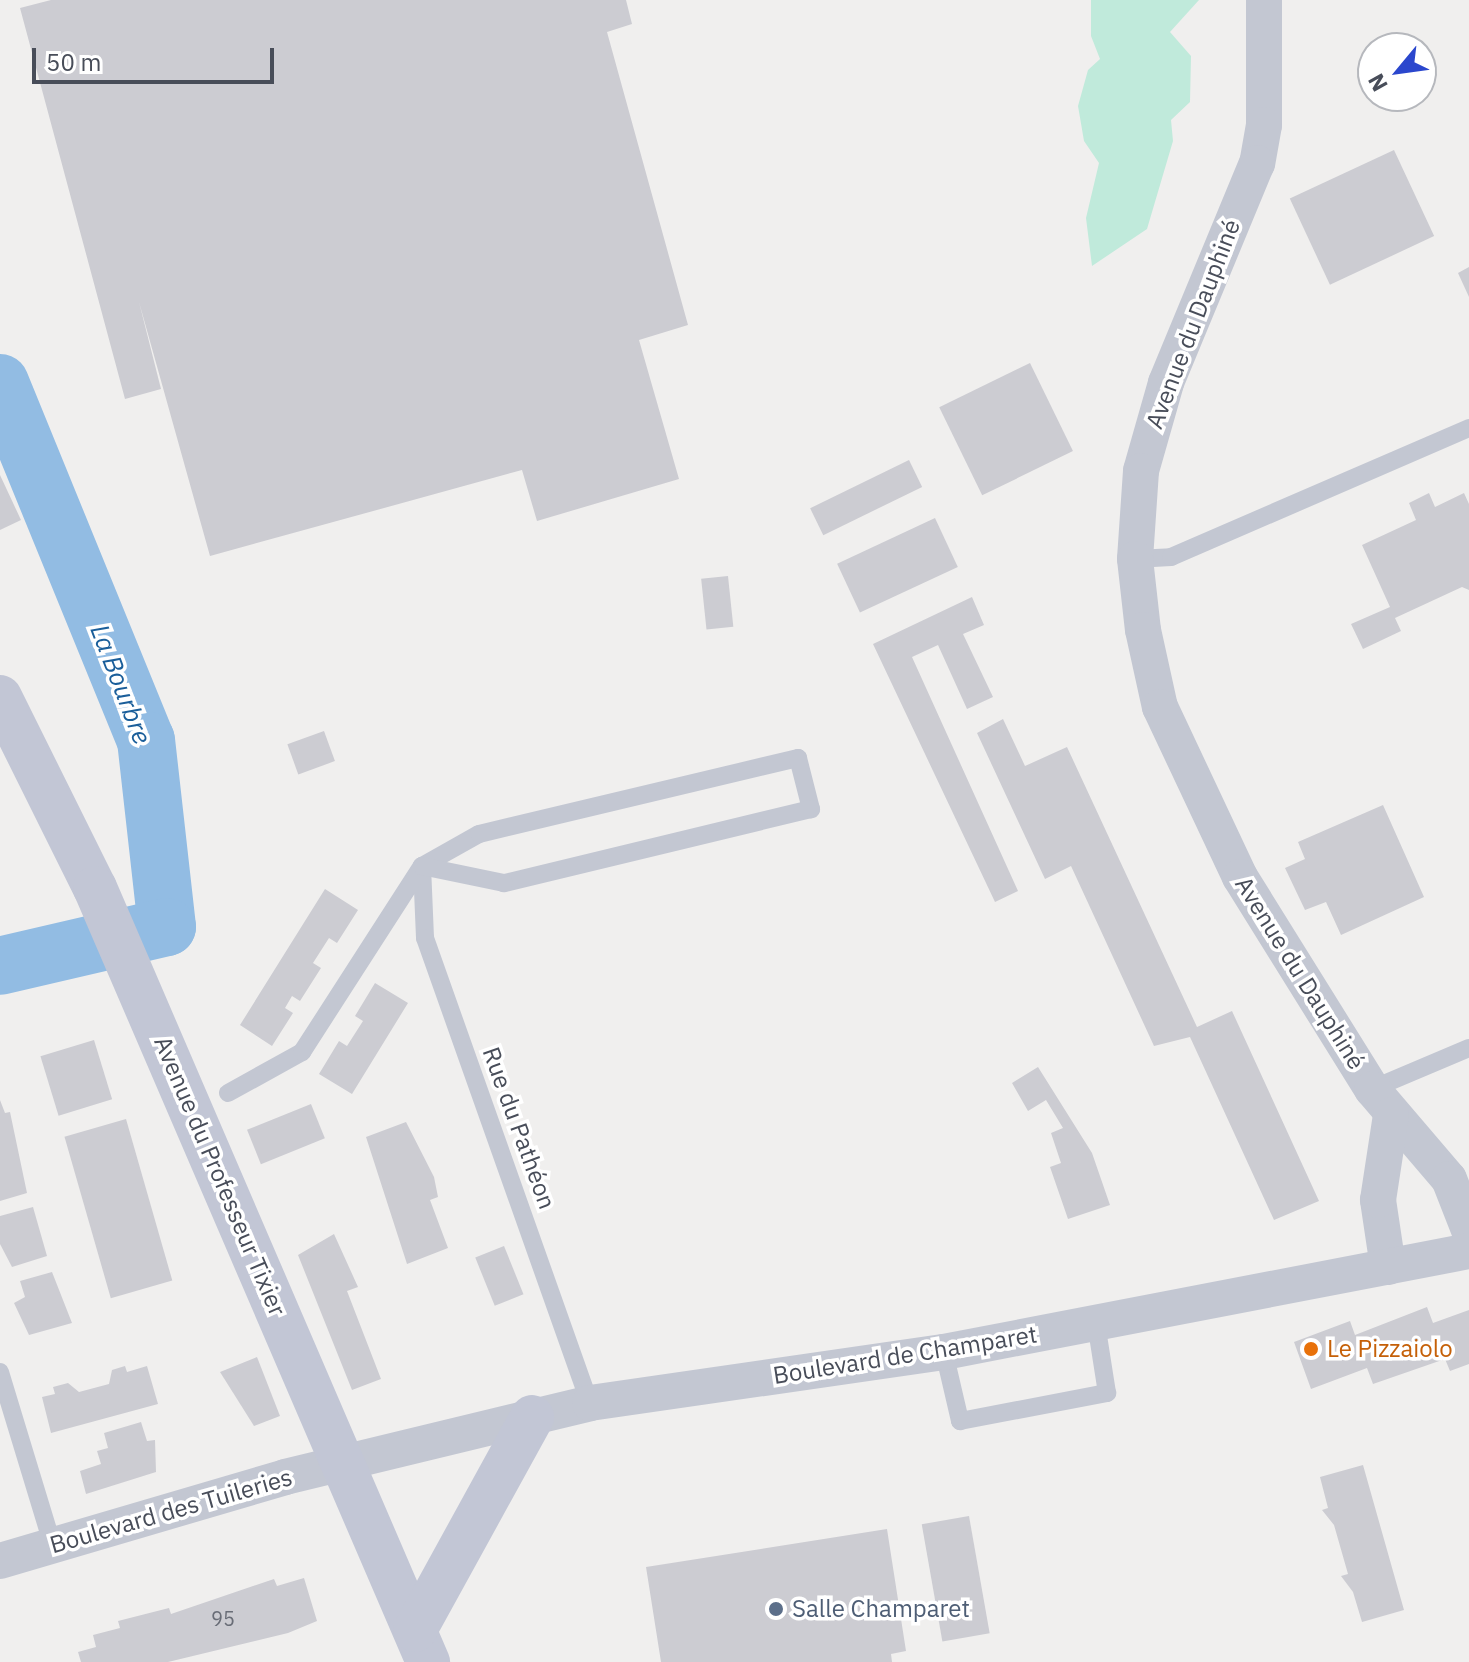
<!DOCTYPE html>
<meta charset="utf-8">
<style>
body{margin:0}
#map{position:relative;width:1469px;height:1662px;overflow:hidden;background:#f0efee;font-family:"IBM Plex Sans",sans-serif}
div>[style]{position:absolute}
.green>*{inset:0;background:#c0eadb}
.river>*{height:58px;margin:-29px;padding:0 29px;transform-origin:29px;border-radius:29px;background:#92bce3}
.building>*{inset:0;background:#ccccd2;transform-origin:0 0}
.lane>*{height:18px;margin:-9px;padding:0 9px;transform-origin:9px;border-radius:9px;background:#c3c7d2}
.street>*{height:36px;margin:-18px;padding:0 18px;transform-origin:18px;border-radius:18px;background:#c3c7d2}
.secondary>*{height:44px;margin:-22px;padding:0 22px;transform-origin:22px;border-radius:22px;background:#c2c6d5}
.dots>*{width:22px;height:22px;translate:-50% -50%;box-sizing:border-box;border:4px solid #fff;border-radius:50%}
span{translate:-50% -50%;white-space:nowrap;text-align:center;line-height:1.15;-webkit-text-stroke:7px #fff;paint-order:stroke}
.number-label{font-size:20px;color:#696d77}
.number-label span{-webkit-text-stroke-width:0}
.street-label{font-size:24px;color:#484d59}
.food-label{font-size:24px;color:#c56008}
.left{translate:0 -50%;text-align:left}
.service-label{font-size:24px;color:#4e5e75}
.water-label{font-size:26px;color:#1a5e9a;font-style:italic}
.north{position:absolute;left:1357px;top:32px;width:80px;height:80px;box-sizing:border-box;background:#fff;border:2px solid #b6b8bd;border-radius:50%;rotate:241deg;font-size:22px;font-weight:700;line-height:32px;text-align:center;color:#484d59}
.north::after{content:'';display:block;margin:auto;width:28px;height:36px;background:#2b47cd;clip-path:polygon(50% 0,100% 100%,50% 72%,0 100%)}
.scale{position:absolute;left:32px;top:48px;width:242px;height:36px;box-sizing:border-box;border:4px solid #484d59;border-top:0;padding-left:10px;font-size:24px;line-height:28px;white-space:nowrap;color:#484d59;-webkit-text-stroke:6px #fff;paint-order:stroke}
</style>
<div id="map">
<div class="green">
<i style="clip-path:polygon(1091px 0,1199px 0,1170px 32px,1191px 56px,1190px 102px,1171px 120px,1173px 141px,1147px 229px,1092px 266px,1086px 218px,1099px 163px,1084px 141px,1078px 106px,1088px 70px,1100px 59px,1091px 36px)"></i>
</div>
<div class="river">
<i style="left:0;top:383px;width:386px;rotate:67.8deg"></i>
<i style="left:146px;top:740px;width:188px;rotate:83.6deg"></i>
<i style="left:167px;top:927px;width:171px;rotate:166.9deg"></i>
</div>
<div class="building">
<i style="clip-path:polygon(51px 0,626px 0,632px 24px,607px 32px,688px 325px,639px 340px,679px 479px,537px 521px,522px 470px,210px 556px,139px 302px,161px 389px,125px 399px,20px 8px)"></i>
<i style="left:1394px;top:150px;width:95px;height:115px;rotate:65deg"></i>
<i style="clip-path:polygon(1469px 267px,1469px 297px,1458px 273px)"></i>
<i style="left:1030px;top:363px;width:98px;height:101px;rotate:64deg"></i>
<i style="left:909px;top:460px;width:30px;height:110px;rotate:64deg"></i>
<i style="clip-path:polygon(0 475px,21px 520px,0 530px)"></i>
<i style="clip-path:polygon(1429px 493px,1435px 507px,1464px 493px,1469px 504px,1469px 590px,1462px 587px,1395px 618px,1401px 631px,1363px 649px,1351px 624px,1390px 607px,1362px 545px,1416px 520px,1409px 503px)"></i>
<i style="left:935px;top:518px;width:54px;height:108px;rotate:65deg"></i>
<i style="left:728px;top:576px;width:51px;height:27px;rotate:84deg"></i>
<i style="clip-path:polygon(972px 597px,984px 625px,963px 634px,993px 697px,967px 709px,938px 645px,912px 657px,1018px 891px,995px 902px,873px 644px)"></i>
<i style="clip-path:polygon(1003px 719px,1025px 766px,1067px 747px,1197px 1027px,1232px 1011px,1319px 1201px,1274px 1220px,1190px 1037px,1154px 1046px,1071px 866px,1045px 879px,977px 733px)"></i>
<i style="left:324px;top:731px;width:32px;height:39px;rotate:70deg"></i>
<i style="clip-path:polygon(1383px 805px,1424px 897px,1341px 935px,1326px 902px,1305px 910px,1285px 868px,1305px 859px,1298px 842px)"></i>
<i style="clip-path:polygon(325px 889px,358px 910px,337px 943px,329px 938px,313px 963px,321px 968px,300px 1001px,292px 996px,285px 1008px,293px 1013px,272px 1046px,240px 1025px)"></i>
<i style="clip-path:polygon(375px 983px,408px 1003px,352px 1094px,319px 1074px,339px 1041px,347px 1046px,363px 1021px,355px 1016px)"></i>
<i style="left:94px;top:1040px;width:62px;height:56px;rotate:73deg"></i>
<i style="clip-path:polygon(1038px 1067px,1092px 1153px,1110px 1205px,1068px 1219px,1050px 1167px,1061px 1163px,1051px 1133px,1063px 1128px,1046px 1100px,1028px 1111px,1012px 1083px)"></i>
<i style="clip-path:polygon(0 1100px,5px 1113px,10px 1112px,27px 1193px,0 1201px)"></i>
<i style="left:311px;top:1104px;width:37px;height:69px;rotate:68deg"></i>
<i style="left:126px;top:1119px;width:168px;height:64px;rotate:74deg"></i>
<i style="clip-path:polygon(406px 1122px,434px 1177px,438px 1197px,430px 1200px,448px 1248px,407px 1264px,366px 1137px)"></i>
<i style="clip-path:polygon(33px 1207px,47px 1256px,12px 1267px,0 1244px,0 1216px)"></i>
<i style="clip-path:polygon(334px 1234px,358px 1287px,347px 1291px,381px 1379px,352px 1390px,298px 1255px)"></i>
<i style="left:504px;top:1246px;width:52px;height:31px;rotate:68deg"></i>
<i style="clip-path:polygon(52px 1272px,72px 1323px,29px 1335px,14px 1303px,25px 1297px,20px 1281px)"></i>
<i style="clip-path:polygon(1427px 1307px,1433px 1323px,1469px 1310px,1469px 1364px,1450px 1371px,1445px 1359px,1373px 1384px,1367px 1368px,1311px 1389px,1294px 1342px,1350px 1321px,1355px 1335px)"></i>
<i style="clip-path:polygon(257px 1357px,280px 1416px,254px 1426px,220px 1372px)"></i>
<i style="clip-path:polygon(125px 1366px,127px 1372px,147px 1366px,158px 1404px,51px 1433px,42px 1397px,55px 1394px,53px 1387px,68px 1383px,79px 1392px,109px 1384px,112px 1370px)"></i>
<i style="clip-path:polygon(141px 1422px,147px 1441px,155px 1440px,156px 1472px,86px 1494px,80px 1471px,101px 1464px,97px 1451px,108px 1448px,104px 1433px)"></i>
<i style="clip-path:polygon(1363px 1465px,1404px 1610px,1362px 1622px,1353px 1592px,1341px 1576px,1348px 1574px,1334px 1525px,1322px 1510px,1328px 1508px,1320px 1477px)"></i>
<i style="left:969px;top:1516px;width:119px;height:48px;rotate:80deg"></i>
<i style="clip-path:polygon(887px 1529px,906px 1651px,891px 1654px,892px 1662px,661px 1662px,646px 1567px)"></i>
<i style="clip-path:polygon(304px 1578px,317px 1621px,288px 1633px,168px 1662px,81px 1662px,78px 1652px,96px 1647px,93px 1635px,120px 1628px,118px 1621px,169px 1608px,171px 1614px,274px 1579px,277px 1586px)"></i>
</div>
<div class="lane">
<i style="left:1135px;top:559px;width:36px;rotate:-3deg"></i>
<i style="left:1171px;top:557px;width:325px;rotate:-23.4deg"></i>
<i style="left:422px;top:866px;width:72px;rotate:87.6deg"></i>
<i style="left:425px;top:938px;width:493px;rotate:70.5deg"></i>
<i style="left:1372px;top:1089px;width:105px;rotate:-22.9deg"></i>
<i style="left:228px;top:1093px;width:85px;rotate:-29deg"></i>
<i style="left:302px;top:1052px;width:221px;rotate:-57.2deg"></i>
<i style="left:422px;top:866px;width:65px;rotate:-29.3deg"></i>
<i style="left:479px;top:834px;width:328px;rotate:-13.4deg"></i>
<i style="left:798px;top:758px;width:53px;rotate:75.7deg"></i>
<i style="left:811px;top:809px;width:316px;rotate:166.4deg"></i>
<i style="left:504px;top:883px;width:84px;rotate:-168.3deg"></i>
<i style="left:944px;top:1352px;width:71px;rotate:76.9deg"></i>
<i style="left:960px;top:1421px;width:150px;rotate:-10.8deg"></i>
<i style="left:1107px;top:1393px;width:71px;rotate:-98.9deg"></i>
<i style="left:0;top:1372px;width:182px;rotate:73.1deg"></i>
</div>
<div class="street">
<i style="left:1264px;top:0;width:125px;rotate:90deg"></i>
<i style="left:1264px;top:125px;width:39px;rotate:100deg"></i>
<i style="left:1257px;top:163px;width:238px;rotate:112.5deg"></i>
<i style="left:1166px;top:383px;width:91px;rotate:105.9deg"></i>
<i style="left:1141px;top:471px;width:88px;rotate:93.9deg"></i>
<i style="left:1135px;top:559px;width:71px;rotate:83.6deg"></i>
<i style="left:1143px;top:630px;width:79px;rotate:77.6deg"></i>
<i style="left:1160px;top:707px;width:188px;rotate:64.8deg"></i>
<i style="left:1240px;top:877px;width:250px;rotate:58.1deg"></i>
<i style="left:1372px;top:1089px;width:118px;rotate:49.5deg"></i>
<i style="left:1449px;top:1179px;width:55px;rotate:68.6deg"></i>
<i style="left:1388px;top:1267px;width:68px;rotate:-98.5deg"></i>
<i style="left:1378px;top:1200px;width:86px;rotate:-81.3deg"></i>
<i style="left:0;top:1561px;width:297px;rotate:-16.4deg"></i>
<i style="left:285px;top:1477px;width:314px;rotate:-13.6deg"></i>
<i style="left:590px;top:1403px;width:358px;rotate:-8.2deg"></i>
<i style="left:944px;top:1352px;width:535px;rotate:-10.89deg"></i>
</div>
<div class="secondary">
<i style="left:0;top:697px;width:213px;rotate:63.6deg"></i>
<i style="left:95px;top:888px;width:843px;rotate:66.72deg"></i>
<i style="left:415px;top:1630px;width:243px;rotate:-61.2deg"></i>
</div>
<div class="dots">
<i style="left:1311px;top:1349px;background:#e8710a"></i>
<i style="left:776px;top:1609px;background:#5c6f8a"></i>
</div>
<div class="number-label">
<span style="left:223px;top:1618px">95</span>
</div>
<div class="street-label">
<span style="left:1193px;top:324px;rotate:-69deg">Avenue du Dauphiné</span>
<span style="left:1300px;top:973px;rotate:58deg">Avenue du Dauphiné</span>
<span style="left:519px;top:1128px;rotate:70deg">Rue du Pathéon</span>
<span style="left:220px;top:1176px;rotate:67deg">Avenue du Professeur Tixier</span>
<span style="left:905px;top:1355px;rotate:-9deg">Boulevard de Champaret</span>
<span style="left:171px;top:1511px;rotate:-16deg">Boulevard des Tuileries</span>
</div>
<div class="food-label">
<span class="left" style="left:1327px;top:1349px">Le Pizzaiolo</span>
</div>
<div class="service-label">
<span class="left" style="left:792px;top:1609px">Salle Champaret</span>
</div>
<div class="water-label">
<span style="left:121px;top:684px;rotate:69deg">La Bourbre</span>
</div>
<div class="north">N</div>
<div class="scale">50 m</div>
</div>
